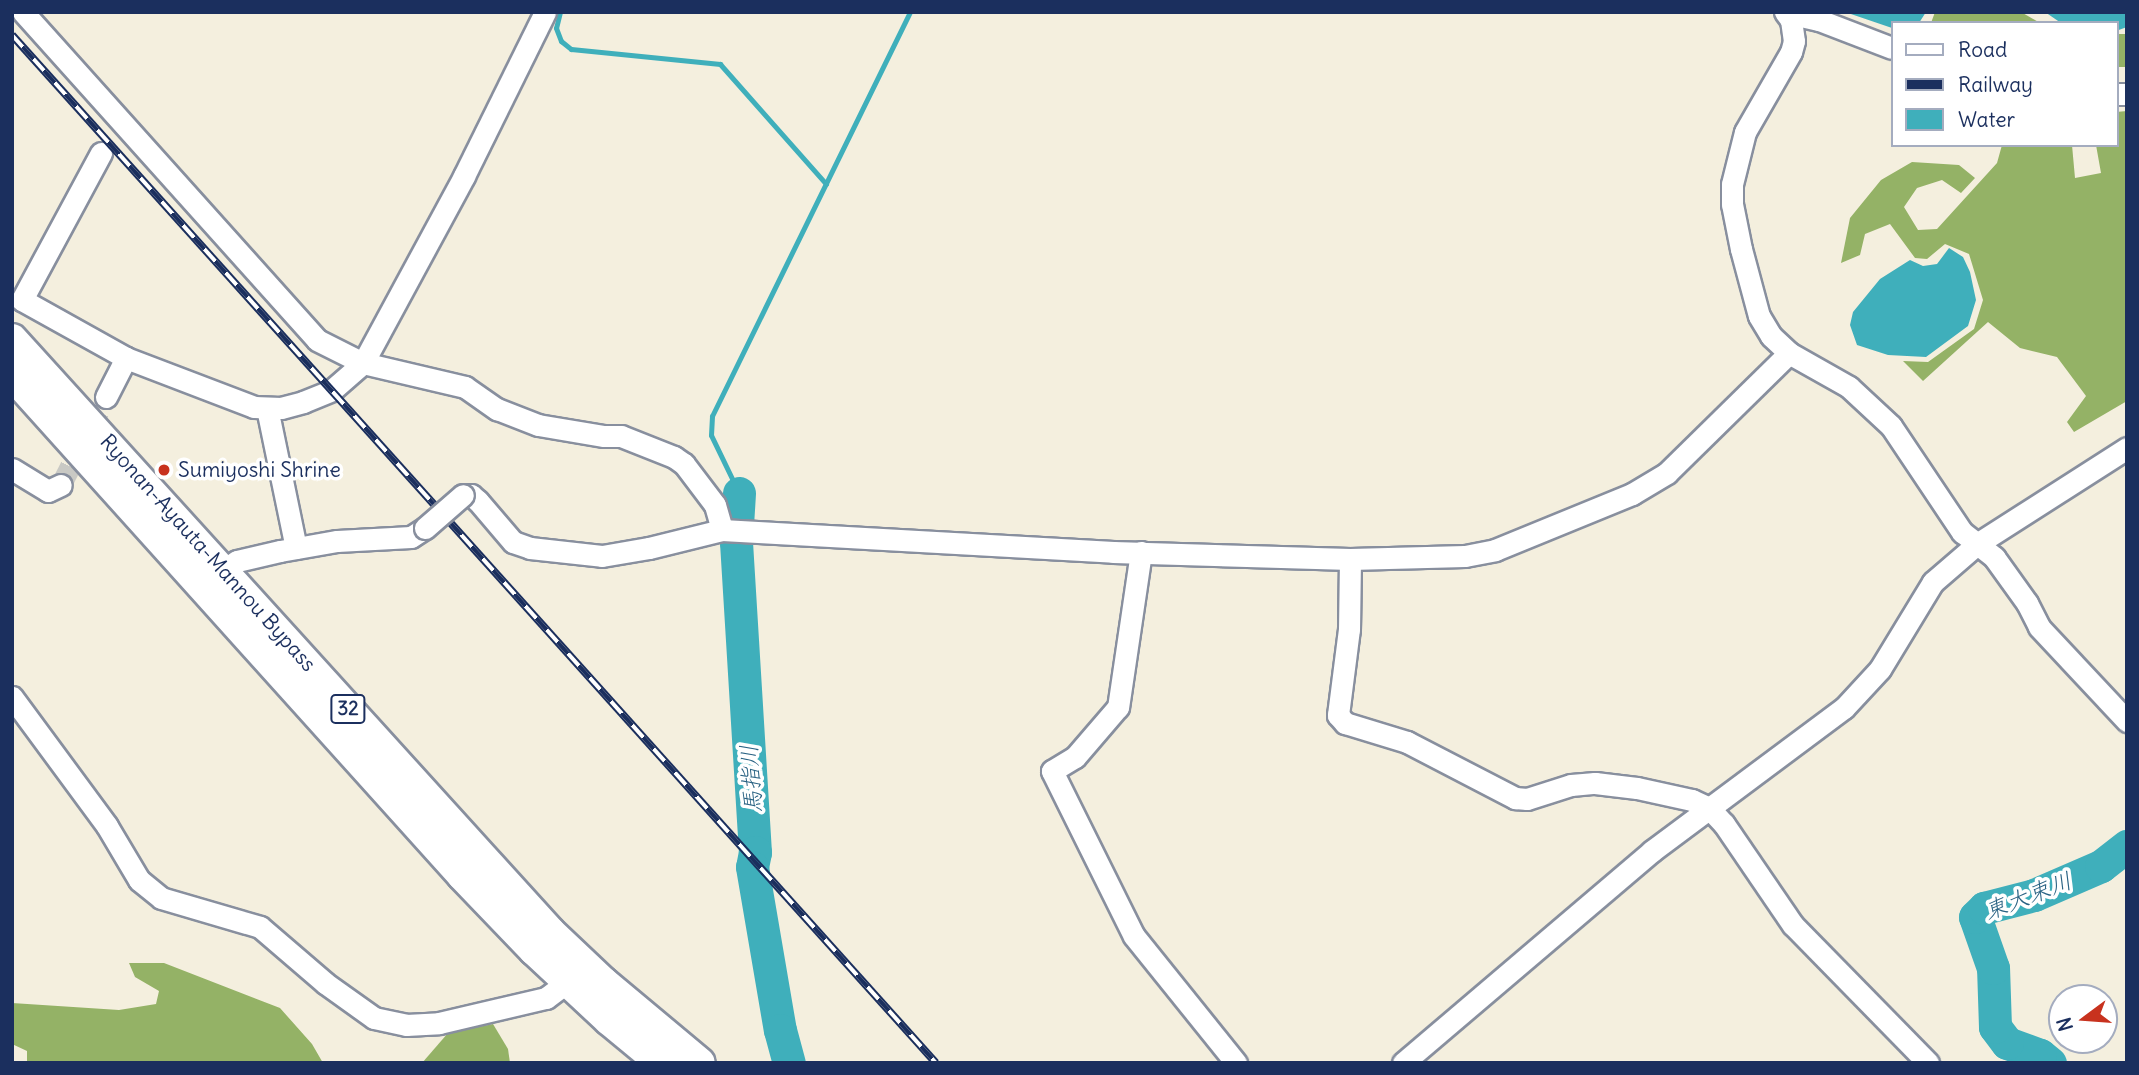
<!DOCTYPE html>
<meta charset="utf-8">
<style>
body{margin:0}
#map{position:relative;width:2139px;height:1075px;overflow:hidden;background:#f4efde;font-family:Delius,"Klee One",sans-serif}
div>[style]{position:absolute}
.forest>*{inset:0;background:#94b266;transform-origin:0 0}
.water>*{inset:0;background:#3fafbb}
.stream>*{height:5px;margin:-2.5px;padding:0 2.5px;transform-origin:2.5px;border-radius:2.5px;background:#3fafbb}
.river>*{height:33px;margin:-16.5px;padding:0 16.5px;transform-origin:16.5px;border-radius:16.5px;background:#3fafbb}
.minor-tunnel>*{height:21px;margin-top:-10.5px;transform-origin:0;background:repeating-linear-gradient(90deg,#c9c9c4 0 21px,transparent 0 31px)}
.roads{filter:drop-shadow(2px 0 #888f9e) drop-shadow(-2px 0 #888f9e) drop-shadow(0 2px #888f9e) drop-shadow(0 -2px #888f9e)}
.minor>*{height:21px;margin:-10.5px;padding:0 10.5px;transform-origin:10.5px;border-radius:10.5px;background:#fff}
.highway>*{height:30px;margin:-15px;padding:0 15px;transform-origin:15px;border-radius:15px;background:#fff}
.rail>*{height:8px;margin-top:-4px;transform-origin:0;background:repeating-linear-gradient(90deg,#fff 0 16px,#1b2f5e 0 32px);box-sizing:border-box;border-block:2px solid #1b2f5e}
.bridges{filter:drop-shadow(2px 0 #888f9e) drop-shadow(-2px 0 #888f9e) drop-shadow(0 2px #888f9e) drop-shadow(0 -2px #888f9e)}
.minor-bridge>*{height:21px;margin:-10.5px;padding:0 10.5px;transform-origin:10.5px;border-radius:10.5px;background:#fff}
.dots>*{width:19px;height:19px;translate:-50% -50%;box-sizing:border-box;border:4px solid #fff;border-radius:50%}
span{translate:-50% -50%;white-space:nowrap;text-align:center;line-height:1.15;-webkit-text-stroke:7px #fff;paint-order:stroke}
.shield-label span{padding:2px 5px;background:#fff;border:2px solid;border-radius:5px;-webkit-text-stroke-width:0}
.shield-label{font-size:19px;color:#1b2f5e;font-weight:700}
.poi-label{font-size:21px;color:#1b2f5e}
.left{translate:0 -50%;text-align:left}
.street-label{font-size:21px;color:#1b2f5e}
.water-label{font-size:23px;color:#296283;font-style:italic}
.frame{position:absolute;inset:0;border:14px solid #1b2f5e;pointer-events:none}
.legend{position:absolute;left:1891px;top:21px;width:228px;height:126px;box-sizing:border-box;background:#fff;border:2px solid #a4acbf;margin:0;padding:9px 12px;list-style:none;font-size:21px;color:#1b2f5e}
.legend li{display:flex;align-items:center;gap:14px;height:35px}
.legend b{width:35px;border:2px solid #a4acbf}
.north{position:absolute;left:2048px;top:984px;width:70px;height:70px;box-sizing:border-box;background:#fff;border:2px solid #a4acbf;border-radius:50%;rotate:254deg;font-size:19px;font-weight:700;line-height:28px;text-align:center;color:#1b2f5e}
.north::after{content:'';display:block;margin:auto;width:24px;height:32px;background:#c8321e;clip-path:polygon(50% 0,100% 100%,50% 72%,0 100%)}
</style>
<div id="map">
<div class="forest">
<i style="clip-path:polygon(1935px 12px,2021px 12px,2040px 23px,1931px 23px)"></i>
<i style="left:2127px;top:34px;width:33px;height:11px;rotate:90deg"></i>
<i style="clip-path:polygon(2127px 111px,2127px 401px,2074px 432px,2067px 422px,2086px 396px,2057px 357px,2020px 348px,1988px 322px,1923px 381px,1903px 361px,1928px 362px,1974px 329px,1983px 300px,1969px 254px,1945px 244px,1927px 259px,1915px 258px,1890px 224px,1865px 234px,1860px 255px,1841px 263px,1850px 218px,1881px 180px,1912px 162px,1959px 165px,1975px 178px,1961px 193px,1942px 180px,1917px 188px,1904px 207px,1918px 230px,1937px 229px,1997px 163px,2002px 145px,2072px 145px,2075px 178px,2101px 173px,2096px 145px,2116px 145px,2116px 112px)"></i>
<i style="clip-path:polygon(129px 963px,164px 963px,280px 1008px,312px 1044px,323px 1063px,27px 1063px,27px 1051px,12px 1044px,12px 1003px,119px 1010px,156px 1004px,159px 991px,135px 977px)"></i>
<i style="clip-path:polygon(493px 1024px,508px 1049px,510px 1063px,422px 1063px,448px 1033px)"></i>
</div>
<div class="water">
<i style="clip-path:polygon(1845px 12px,1926px 12px,1919px 23px,1892px 23px,1892px 28px)"></i>
<i style="clip-path:polygon(2045px 12px,2127px 12px,2127px 27px,2116px 31px,2116px 23px,2061px 23px)"></i>
<i style="clip-path:polygon(1949px 248px,1963px 257px,1970px 272px,1976px 300px,1968px 326px,1926px 357px,1888px 355px,1857px 345px,1850px 325px,1853px 312px,1880px 279px,1910px 260px,1923px 266px,1937px 264px)"></i>
</div>
<div class="stream">
<i style="left:560px;top:12px;width:16px;rotate:104deg"></i>
<i style="left:556px;top:28px;width:14px;rotate:69deg"></i>
<i style="left:561px;top:41px;width:13px;rotate:39deg"></i>
<i style="left:571px;top:49px;width:150px;rotate:5.7deg"></i>
<i style="left:720px;top:64px;width:160px;rotate:48.5deg"></i>
<i style="left:739px;top:493px;width:64px;rotate:-115.8deg"></i>
<i style="left:711px;top:435px;width:19px;rotate:-87deg"></i>
<i style="left:712px;top:416px;width:450px;rotate:-63.9deg"></i>
</div>
<div class="river">
<i style="left:739px;top:493px;width:49px;rotate:93.5deg"></i>
<i style="left:736px;top:542px;width:311px;rotate:86.5deg"></i>
<i style="left:755px;top:852px;width:15px;rotate:101deg"></i>
<i style="left:752px;top:867px;width:165px;rotate:80.3deg"></i>
<i style="left:780px;top:1030px;width:34px;rotate:75deg"></i>
<i style="left:2050px;top:1063px;width:13px;rotate:-141deg"></i>
<i style="left:2040px;top:1055px;width:35px;rotate:-160deg"></i>
<i style="left:2007px;top:1043px;width:20px;rotate:-127deg"></i>
<i style="left:1995px;top:1027px;width:59px;rotate:-91.9deg"></i>
<i style="left:1993px;top:968px;width:54px;rotate:-109.4deg"></i>
<i style="left:1975px;top:917px;width:13px;rotate:-45deg"></i>
<i style="left:1984px;top:908px;width:52px;rotate:-14.6deg"></i>
<i style="left:2034px;top:895px;width:73px;rotate:-23.4deg"></i>
<i style="left:2101px;top:866px;width:33px;rotate:-38deg"></i>
</div>
<div class="minor-tunnel">
<i style="left:61px;top:485px;width:99px;rotate:-62.9deg"></i>
</div>
<div class="roads">
<div class="minor">
<i style="left:23px;top:12px;width:440px;rotate:48.1deg"></i>
<i style="left:317px;top:340px;width:51px;rotate:26.6deg"></i>
<i style="left:363px;top:363px;width:105px;rotate:13.2deg"></i>
<i style="left:465px;top:387px;width:39px;rotate:35deg"></i>
<i style="left:497px;top:409px;width:44px;rotate:21.3deg"></i>
<i style="left:538px;top:425px;width:67px;rotate:9.5deg"></i>
<i style="left:604px;top:436px;width:17px"></i>
<i style="left:621px;top:436px;width:57px;rotate:21.6deg"></i>
<i style="left:674px;top:457px;width:12px;rotate:35deg"></i>
<i style="left:684px;top:464px;width:51px;rotate:52.9deg"></i>
<i style="left:715px;top:505px;width:26px;rotate:74deg"></i>
<i style="left:1785px;top:12px;width:10px;rotate:53deg"></i>
<i style="left:1791px;top:20px;width:21px;rotate:82deg"></i>
<i style="left:1794px;top:41px;width:11px;rotate:105deg"></i>
<i style="left:1791px;top:52px;width:92px;rotate:119.9deg"></i>
<i style="left:1745px;top:132px;width:54px;rotate:104deg"></i>
<i style="left:1732px;top:184px;width:20px;rotate:90deg"></i>
<i style="left:1732px;top:204px;width:46px;rotate:78.7deg"></i>
<i style="left:1741px;top:249px;width:69px;rotate:75deg"></i>
<i style="left:1759px;top:316px;width:23px;rotate:59deg"></i>
<i style="left:1771px;top:336px;width:25px;rotate:43deg"></i>
<i style="left:1789px;top:353px;width:69px;rotate:29.5deg"></i>
<i style="left:1849px;top:387px;width:57px;rotate:42.9deg"></i>
<i style="left:1891px;top:426px;width:128px;rotate:56.2deg"></i>
<i style="left:1962px;top:532px;width:41px;rotate:38deg"></i>
<i style="left:1994px;top:557px;width:57px;rotate:54.3deg"></i>
<i style="left:2027px;top:603px;width:27px;rotate:63deg"></i>
<i style="left:2039px;top:627px;width:129px;rotate:46.9deg"></i>
<i style="left:1791px;top:20px;width:11px;rotate:-22deg"></i>
<i style="left:1801px;top:16px;width:18px;rotate:13deg"></i>
<i style="left:1819px;top:20px;width:78px;rotate:21deg"></i>
<i style="left:2116px;top:94px;width:11px"></i>
<i style="left:101px;top:153px;width:167px;rotate:118.3deg"></i>
<i style="left:22px;top:300px;width:119px;rotate:29.1deg"></i>
<i style="left:126px;top:358px;width:137px;rotate:20.9deg"></i>
<i style="left:254px;top:407px;width:27px;rotate:2deg"></i>
<i style="left:281px;top:408px;width:23px;rotate:-15deg"></i>
<i style="left:303px;top:402px;width:31px;rotate:-22deg"></i>
<i style="left:332px;top:390px;width:41px;rotate:-41.1deg"></i>
<i style="left:363px;top:363px;width:213px;rotate:-61.6deg"></i>
<i style="left:464px;top:176px;width:183px;rotate:-63.7deg"></i>
<i style="left:106px;top:397px;width:44px;rotate:-62.9deg"></i>
<i style="left:267px;top:408px;width:143px;rotate:78.3deg"></i>
<i style="left:12px;top:469px;width:42px;rotate:31.4deg"></i>
<i style="left:48px;top:491px;width:14px;rotate:-25deg"></i>
<i style="left:463px;top:495px;width:8px"></i>
<i style="left:471px;top:495px;width:9px;rotate:41deg"></i>
<i style="left:478px;top:501px;width:54px;rotate:49.5deg"></i>
<i style="left:513px;top:542px;width:18px;rotate:19deg"></i>
<i style="left:530px;top:548px;width:72px;rotate:6.3deg"></i>
<i style="left:602px;top:556px;width:48px;rotate:-9.7deg"></i>
<i style="left:649px;top:548px;width:75px;rotate:-13.9deg"></i>
<i style="left:722px;top:530px;width:392px;rotate:3.2deg"></i>
<i style="left:1113px;top:552px;width:237px;rotate:1.7deg"></i>
<i style="left:1350px;top:559px;width:115px;rotate:-1.5deg"></i>
<i style="left:1465px;top:556px;width:31px;rotate:-11deg"></i>
<i style="left:1495px;top:550px;width:148px;rotate:-22.2deg"></i>
<i style="left:1632px;top:494px;width:41px;rotate:-31deg"></i>
<i style="left:1667px;top:473px;width:171px;rotate:-44.5deg"></i>
<i style="left:1141px;top:552px;width:157px;rotate:98.4deg"></i>
<i style="left:1118px;top:707px;width:66px;rotate:130.7deg"></i>
<i style="left:1075px;top:757px;width:27px;rotate:149deg"></i>
<i style="left:1052px;top:771px;width:184px;rotate:63.6deg"></i>
<i style="left:1134px;top:936px;width:163px;rotate:51.2deg"></i>
<i style="left:1350px;top:559px;width:70px;rotate:90.8deg"></i>
<i style="left:1349px;top:629px;width:87px;rotate:97.3deg"></i>
<i style="left:1338px;top:715px;width:11px;rotate:49deg"></i>
<i style="left:1345px;top:723px;width:65px;rotate:17deg"></i>
<i style="left:1407px;top:742px;width:122px;rotate:27.4deg"></i>
<i style="left:1515px;top:798px;width:12px;rotate:5deg"></i>
<i style="left:1527px;top:799px;width:46px;rotate:-17.7deg"></i>
<i style="left:1571px;top:785px;width:24px;rotate:-5deg"></i>
<i style="left:1595px;top:783px;width:42px;rotate:6.8deg"></i>
<i style="left:1637px;top:788px;width:56px;rotate:12.3deg"></i>
<i style="left:1692px;top:800px;width:19px;rotate:25deg"></i>
<i style="left:1709px;top:808px;width:22px;rotate:47deg"></i>
<i style="left:1724px;top:824px;width:122px;rotate:55.7deg"></i>
<i style="left:1793px;top:925px;width:193px;rotate:45.6deg"></i>
<i style="left:222px;top:571px;width:18px;rotate:-34deg"></i>
<i style="left:237px;top:561px;width:44px;rotate:-13.1deg"></i>
<i style="left:280px;top:551px;width:58px;rotate:-10deg"></i>
<i style="left:337px;top:541px;width:74px;rotate:-3.1deg"></i>
<i style="left:411px;top:537px;width:17px;rotate:-33deg"></i>
<i style="left:12px;top:697px;width:160px;rotate:53.6deg"></i>
<i style="left:107px;top:826px;width:63px;rotate:59.3deg"></i>
<i style="left:139px;top:880px;width:28px;rotate:39deg"></i>
<i style="left:161px;top:898px;width:103px;rotate:16.3deg"></i>
<i style="left:260px;top:927px;width:86px;rotate:40.7deg"></i>
<i style="left:325px;top:983px;width:60px;rotate:35.5deg"></i>
<i style="left:374px;top:1018px;width:33px;rotate:12deg"></i>
<i style="left:406px;top:1025px;width:33px;rotate:-3deg"></i>
<i style="left:439px;top:1023px;width:110px;rotate:-13.2deg"></i>
<i style="left:546px;top:998px;width:39px;rotate:-37deg"></i>
<i style="left:1403px;top:1063px;width:327px;rotate:-40.4deg"></i>
<i style="left:1652px;top:851px;width:239px;rotate:-36.7deg"></i>
<i style="left:1844px;top:708px;width:53px;rotate:-47.3deg"></i>
<i style="left:1880px;top:669px;width:102px;rotate:-58.7deg"></i>
<i style="left:1933px;top:582px;width:58px;rotate:-40.8deg"></i>
<i style="left:1977px;top:544px;width:178px;rotate:-32.6deg"></i>
</div>
<div class="highway">
<i style="left:12px;top:339px;width:801px;rotate:47.78deg"></i>
<i style="left:550px;top:932px;width:73px;rotate:43.3deg"></i>
<i style="left:603px;top:982px;width:126px;rotate:39.9deg"></i>
<i style="left:12px;top:375px;width:673px;rotate:48.01deg"></i>
<i style="left:462px;top:875px;width:104px;rotate:46.2deg"></i>
<i style="left:534px;top:950px;width:103px;rotate:43deg"></i>
<i style="left:609px;top:1020px;width:67px;rotate:39.6deg"></i>
</div>
</div>
<div class="rail">
<i style="left:12px;top:35px;width:1382px;rotate:48.05deg"></i>
</div>
<div class="bridges">
<div class="minor-bridge">
<i style="left:425px;top:528px;width:50px;rotate:-41deg"></i>
</div>
</div>
<div class="dots">
<i style="left:164px;top:470px;background:#c8321e"></i>
</div>
<div class="shield-label">
<span style="left:348px;top:709px">32</span>
</div>
<div class="poi-label">
<span class="left" style="left:178px;top:470px">Sumiyoshi Shrine</span>
</div>
<div class="street-label">
<span style="left:208px;top:553px;rotate:48deg">Ryonan-Ayauta-Mannou Bypass</span>
</div>
<div class="water-label">
<span style="left:751px;top:779px;rotate:-94deg">馬指川</span>
<span style="left:2028px;top:896px;rotate:-21deg">東大束川</span>
</div>
<div class="frame"></div>
<ul class="legend">
<li><b style="height:9px;background:#fff"></b>Road</li>
<li><b style="height:9px;background:#1b2f5e"></b>Railway</li>
<li><b style="height:19px;background:#3fafbb"></b>Water</li>
</ul>
<div class="north">N</div>
</div>
